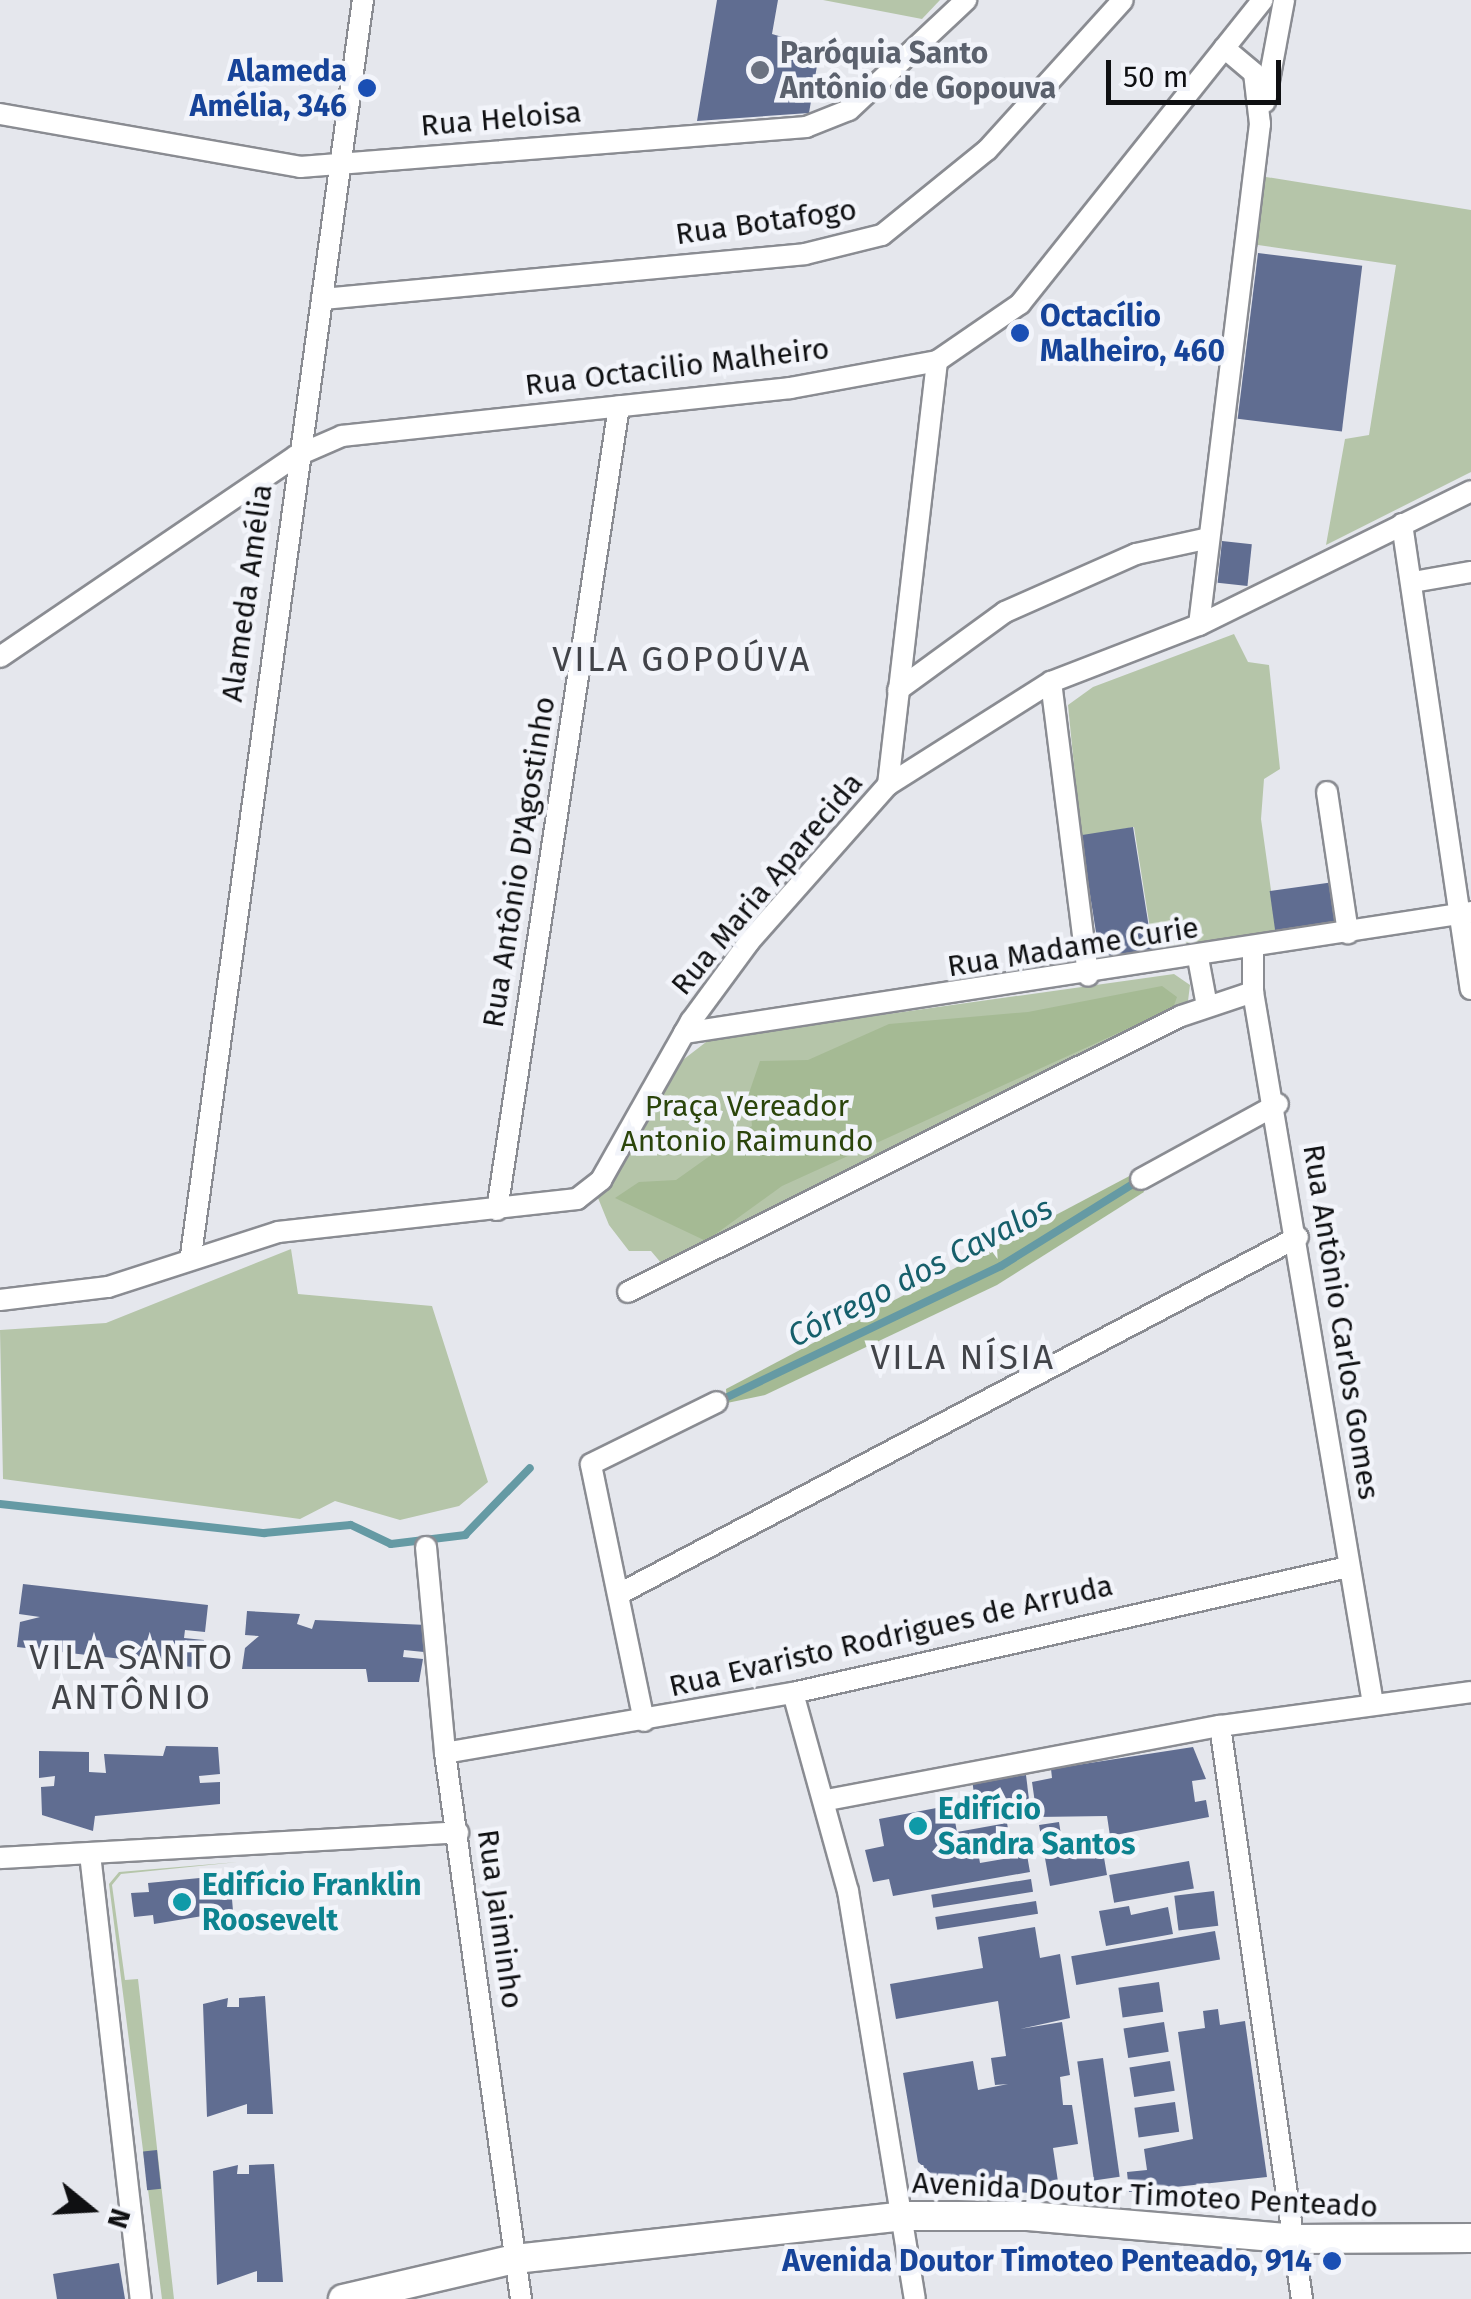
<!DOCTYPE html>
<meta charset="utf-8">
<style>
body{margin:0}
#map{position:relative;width:1471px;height:2299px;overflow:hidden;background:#e5e7ed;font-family:"Fira Sans",sans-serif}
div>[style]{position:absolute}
.green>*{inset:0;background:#b5c5a9}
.forest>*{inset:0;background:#a5ba94}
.stream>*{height:8px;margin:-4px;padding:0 4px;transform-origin:4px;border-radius:4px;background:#659aa4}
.building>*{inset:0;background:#606d91;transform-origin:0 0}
.roads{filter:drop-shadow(2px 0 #8a8c92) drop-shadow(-2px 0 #8a8c92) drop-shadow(0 2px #8a8c92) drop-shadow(0 -2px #8a8c92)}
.minor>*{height:20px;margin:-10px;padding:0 10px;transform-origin:10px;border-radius:10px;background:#fff}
.secondary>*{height:28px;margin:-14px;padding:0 14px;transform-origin:14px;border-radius:14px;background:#fff}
.dots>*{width:28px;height:28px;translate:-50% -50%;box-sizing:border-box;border:5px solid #f2f4fa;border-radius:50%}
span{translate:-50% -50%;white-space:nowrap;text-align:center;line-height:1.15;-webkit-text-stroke:9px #f2f4fa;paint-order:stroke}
.worship-label{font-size:30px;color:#5b616d;font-weight:700}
.left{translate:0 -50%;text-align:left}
.transit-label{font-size:30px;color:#164399;font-weight:700}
.right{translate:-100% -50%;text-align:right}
.street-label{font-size:30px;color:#0f1012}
.park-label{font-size:30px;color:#2b450b}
.culture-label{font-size:30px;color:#0d838f;font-weight:700}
.water-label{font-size:32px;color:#165f6b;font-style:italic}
.quarter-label{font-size:35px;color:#424449;letter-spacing:2.5px}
.north{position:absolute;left:40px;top:2159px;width:100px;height:100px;-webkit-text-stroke:8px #f2f4fa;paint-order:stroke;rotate:108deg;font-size:28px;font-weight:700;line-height:40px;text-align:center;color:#0f1012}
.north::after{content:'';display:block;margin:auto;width:35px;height:45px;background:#0f1012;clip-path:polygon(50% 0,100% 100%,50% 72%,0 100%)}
.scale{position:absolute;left:1106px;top:60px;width:175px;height:45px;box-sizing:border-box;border:5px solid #0f1012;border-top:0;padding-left:12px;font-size:30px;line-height:35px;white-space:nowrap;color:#0f1012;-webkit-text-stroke:8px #f2f4fa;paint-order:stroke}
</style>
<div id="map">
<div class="green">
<i style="clip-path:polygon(823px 0,940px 0,922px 19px)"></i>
<i style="clip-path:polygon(1260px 176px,1471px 210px,1471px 472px,1326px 545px,1345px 439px,1369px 435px,1396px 265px,1251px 244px)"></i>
<i style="clip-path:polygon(1234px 634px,1248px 662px,1269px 665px,1280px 769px,1264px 779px,1261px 819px,1277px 933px,1155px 960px,1134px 827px,1081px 837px,1068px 705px,1093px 687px)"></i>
<i style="clip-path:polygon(1174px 974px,1190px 985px,1188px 1001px,707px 1240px,714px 1243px,662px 1264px,651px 1251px,629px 1251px,609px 1225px,598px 1198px,675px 1066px,710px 1039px)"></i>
<i style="clip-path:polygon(291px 1249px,298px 1294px,432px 1306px,488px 1482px,459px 1506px,400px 1520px,335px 1501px,300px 1519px,3px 1479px,0 1330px,106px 1323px)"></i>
<i style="clip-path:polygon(238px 1862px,121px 1874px,112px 1885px,125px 1980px,138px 1979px,174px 2299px,162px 2299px,109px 1884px,119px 1872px)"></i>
</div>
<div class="forest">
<i style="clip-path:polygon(1162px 986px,1177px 997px,1173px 1008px,782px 1186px,706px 1241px,615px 1198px,639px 1182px,676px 1180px,752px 1126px,749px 1093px,760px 1061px,808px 1060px,889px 1024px,1028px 1012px)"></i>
<i style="clip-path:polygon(1137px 1172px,1144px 1192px,997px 1285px,765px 1395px,727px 1403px,726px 1389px)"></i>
</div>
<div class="stream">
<i style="left:717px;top:1402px;width:315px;rotate:-25.6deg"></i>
<i style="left:1001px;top:1266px;width:165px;rotate:-31.9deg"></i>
<i style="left:0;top:1504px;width:266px;rotate:6.3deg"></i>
<i style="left:264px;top:1533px;width:87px;rotate:-5.3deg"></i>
<i style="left:351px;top:1525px;width:44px;rotate:25.4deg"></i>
<i style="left:391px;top:1544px;width:75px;rotate:-6.9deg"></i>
<i style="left:465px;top:1535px;width:93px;rotate:-45.9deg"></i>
</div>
<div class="building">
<i style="clip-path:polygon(717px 0,778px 0,772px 34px,820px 48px,809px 113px,697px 121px)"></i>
<i style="left:1258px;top:253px;width:105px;height:167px;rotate:7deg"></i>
<i style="left:1222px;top:541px;width:30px;height:42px;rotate:6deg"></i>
<i style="left:1133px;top:827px;width:135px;height:53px;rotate:81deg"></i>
<i style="left:1334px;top:882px;width:41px;height:65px;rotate:82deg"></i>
<i style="clip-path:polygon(23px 1584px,208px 1605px,205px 1632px,185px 1630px,184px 1638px,204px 1640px,201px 1668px,17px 1647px,20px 1622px,40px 1617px,19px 1614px)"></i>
<i style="clip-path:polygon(247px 1611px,300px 1614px,297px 1624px,312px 1629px,315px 1620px,427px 1625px,424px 1652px,404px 1650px,403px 1657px,423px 1659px,419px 1682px,368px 1682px,366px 1669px,242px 1669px,245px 1648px,259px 1636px,245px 1635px)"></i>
<i style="clip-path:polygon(166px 1746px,218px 1747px,220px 1774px,199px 1776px,200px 1783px,220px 1782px,220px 1804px,95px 1816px,93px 1831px,42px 1815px,41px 1787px,54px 1786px,55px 1776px,39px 1778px,39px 1751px,89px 1752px,89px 1772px,106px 1773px,104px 1754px,163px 1756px)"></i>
<i style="clip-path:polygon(1193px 1747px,1206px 1779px,1192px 1781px,1195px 1802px,1206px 1800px,1209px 1817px,1110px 1836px,1107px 1816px,1037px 1817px,1032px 1782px,1052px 1778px,1051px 1769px)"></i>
<i style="left:1026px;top:1775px;width:38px;height:54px;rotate:83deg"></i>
<i style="clip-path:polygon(952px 1805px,957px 1832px,1007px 1823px,1010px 1840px,977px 1846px,980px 1863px,1027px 1855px,1030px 1872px,893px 1896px,889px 1879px,873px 1882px,865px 1850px,884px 1846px,879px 1819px)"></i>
<i style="clip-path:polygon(1059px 1822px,1063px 1848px,1101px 1840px,1107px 1875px,1050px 1886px,1039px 1825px)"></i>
<i style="left:1189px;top:1861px;width:28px;height:81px;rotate:80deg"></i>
<i style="clip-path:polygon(210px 1877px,211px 1888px,231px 1887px,233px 1911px,154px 1924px,153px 1915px,134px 1917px,131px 1893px,149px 1892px,148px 1883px)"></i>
<i style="left:1031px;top:1879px;width:13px;height:101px;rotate:81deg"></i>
<i style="left:1214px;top:1891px;width:35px;height:40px;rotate:83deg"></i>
<i style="left:1036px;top:1901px;width:13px;height:102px;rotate:81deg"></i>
<i style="clip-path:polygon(1129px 1906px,1131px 1915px,1168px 1907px,1173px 1934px,1106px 1946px,1099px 1911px)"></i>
<i style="clip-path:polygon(1035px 1927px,1040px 1958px,1060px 1954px,1070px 2018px,1020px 2029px,1062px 2022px,1070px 2075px,1060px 2077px,1063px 2105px,1072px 2105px,1078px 2144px,1053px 2148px,1060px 2195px,946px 2187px,918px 2162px,903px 2073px,973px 2061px,978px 2090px,1008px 2084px,995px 2085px,991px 2058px,1006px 2056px,998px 2001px,896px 2019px,890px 1984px,983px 1968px,978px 1937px)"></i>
<i style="left:1215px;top:1931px;width:29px;height:146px;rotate:80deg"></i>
<i style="left:1159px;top:1982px;width:30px;height:41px;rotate:82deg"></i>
<i style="clip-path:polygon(265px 1996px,273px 2114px,247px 2114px,247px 2104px,207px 2117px,203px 2004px,228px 1998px,227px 2007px,239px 2007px,239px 1998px)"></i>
<i style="clip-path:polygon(1218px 2009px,1220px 2025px,1245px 2021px,1267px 2177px,1129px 2192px,1127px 2172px,1147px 2170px,1144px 2149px,1193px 2139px,1178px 2032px,1205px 2028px,1203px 2011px)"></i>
<i style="left:1164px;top:2022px;width:30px;height:41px;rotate:81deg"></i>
<i style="left:1103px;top:2058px;width:120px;height:26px;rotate:82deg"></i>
<i style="left:1170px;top:2061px;width:30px;height:41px;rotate:81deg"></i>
<i style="left:1175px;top:2102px;width:30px;height:41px;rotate:82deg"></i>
<i style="left:157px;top:2150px;width:39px;height:14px;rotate:84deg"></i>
<i style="clip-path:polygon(274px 2164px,283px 2282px,257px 2282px,257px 2271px,217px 2285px,213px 2171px,238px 2165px,237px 2174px,249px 2174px,249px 2165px)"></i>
<i style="clip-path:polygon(119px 2263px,125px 2299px,57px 2299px,53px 2274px)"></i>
</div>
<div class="roads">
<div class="minor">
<i style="left:1265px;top:102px;width:104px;rotate:-79.4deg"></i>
<i style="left:0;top:114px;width:305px;rotate:10deg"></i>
<i style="left:300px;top:167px;width:508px;rotate:-4.52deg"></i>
<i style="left:806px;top:127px;width:46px;rotate:-21.6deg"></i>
<i style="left:849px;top:110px;width:161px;rotate:-43.2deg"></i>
<i style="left:322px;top:299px;width:485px;rotate:-5.3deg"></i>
<i style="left:805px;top:254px;width:79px;rotate:-13.9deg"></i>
<i style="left:882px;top:235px;width:135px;rotate:-39deg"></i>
<i style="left:987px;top:150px;width:202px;rotate:-47.8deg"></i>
<i style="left:1402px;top:524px;width:470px;rotate:81.6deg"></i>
<i style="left:1413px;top:582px;width:59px;rotate:-9.8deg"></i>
<i style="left:1199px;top:625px;width:505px;rotate:-83.06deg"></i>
<i style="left:1260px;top:124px;width:51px;rotate:-96.7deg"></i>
<i style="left:1254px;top:73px;width:39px;rotate:-140deg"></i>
<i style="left:0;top:657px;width:358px;rotate:-34.2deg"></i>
<i style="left:296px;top:456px;width:50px;rotate:-23.5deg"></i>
<i style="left:342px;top:436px;width:451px;rotate:-6.1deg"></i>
<i style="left:790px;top:388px;width:149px;rotate:-10.4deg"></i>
<i style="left:937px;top:361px;width:101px;rotate:-34.5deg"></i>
<i style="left:1020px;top:304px;width:389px;rotate:-51.4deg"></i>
<i style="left:1051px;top:682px;width:296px;rotate:82.8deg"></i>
<i style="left:898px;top:690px;width:132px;rotate:-36.1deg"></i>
<i style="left:1005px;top:612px;width:143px;rotate:-23.9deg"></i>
<i style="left:1136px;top:554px;width:71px;rotate:-12.3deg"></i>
<i style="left:888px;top:785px;width:427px;rotate:-83.4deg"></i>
<i style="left:1327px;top:792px;width:143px;rotate:81.5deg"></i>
<i style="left:1253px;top:949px;width:43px;rotate:90deg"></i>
<i style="left:1253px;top:992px;width:722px;rotate:80.43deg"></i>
<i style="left:1198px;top:958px;width:49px;rotate:79.4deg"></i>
<i style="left:684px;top:1033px;width:796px;rotate:-8.74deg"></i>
<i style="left:1141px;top:1179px;width:156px;rotate:-28.7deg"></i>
<i style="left:497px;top:1210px;width:813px;rotate:-81.37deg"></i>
<i style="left:191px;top:1255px;width:1267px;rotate:-82.2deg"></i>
<i style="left:628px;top:1292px;width:618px;rotate:-26.52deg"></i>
<i style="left:1181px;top:1016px;width:76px;rotate:-18.4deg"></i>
<i style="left:0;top:1300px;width:109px;rotate:-6.9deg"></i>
<i style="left:108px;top:1287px;width:179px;rotate:-17.9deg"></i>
<i style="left:278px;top:1232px;width:301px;rotate:-6.3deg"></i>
<i style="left:577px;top:1199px;width:31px;rotate:-38deg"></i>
<i style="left:601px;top:1180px;width:183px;rotate:-60.5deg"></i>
<i style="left:691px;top:1021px;width:98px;rotate:-53.7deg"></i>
<i style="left:749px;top:942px;width:210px;rotate:-48.5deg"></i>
<i style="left:888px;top:785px;width:193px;rotate:-32.3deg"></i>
<i style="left:1051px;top:682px;width:159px;rotate:-21.1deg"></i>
<i style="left:1199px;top:625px;width:303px;rotate:-26.2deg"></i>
<i style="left:426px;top:1547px;width:207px;rotate:84.7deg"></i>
<i style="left:445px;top:1753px;width:551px;rotate:82.08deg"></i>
<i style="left:619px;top:1594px;width:767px;rotate:-27.73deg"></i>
<i style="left:793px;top:1693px;width:205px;rotate:74.5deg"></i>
<i style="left:848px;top:1891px;width:413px;rotate:80.7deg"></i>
<i style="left:644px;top:1721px;width:262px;rotate:-101.7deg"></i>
<i style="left:591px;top:1464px;width:140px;rotate:-26.2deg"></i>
<i style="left:1220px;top:1726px;width:579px;rotate:81.86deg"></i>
<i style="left:445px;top:1753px;width:353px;rotate:-9.8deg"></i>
<i style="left:793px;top:1693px;width:569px;rotate:-12.79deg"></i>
<i style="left:827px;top:1800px;width:400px;rotate:-10.7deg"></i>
<i style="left:1220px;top:1726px;width:253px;rotate:-7.7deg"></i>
<i style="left:90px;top:1854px;width:448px;rotate:83.5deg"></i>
<i style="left:0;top:1858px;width:459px;rotate:-3.2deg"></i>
</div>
<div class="secondary">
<i style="left:343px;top:2299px;width:177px;rotate:-13.1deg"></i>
<i style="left:515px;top:2259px;width:389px;rotate:-6.3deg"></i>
<i style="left:902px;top:2216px;width:126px"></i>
<i style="left:1028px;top:2216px;width:267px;rotate:4.9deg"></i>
<i style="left:1294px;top:2239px;width:177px;rotate:-0.3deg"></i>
</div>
</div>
<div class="dots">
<i style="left:760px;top:70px;background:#6b7280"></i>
<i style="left:367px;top:88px;background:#1a4fb4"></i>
<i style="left:1020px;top:333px;background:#1a4fb4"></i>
<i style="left:918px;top:1826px;background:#0f9aa8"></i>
<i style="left:182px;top:1902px;background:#0f9aa8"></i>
<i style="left:1332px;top:2261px;background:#1a4fb4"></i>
</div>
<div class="worship-label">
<span class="left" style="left:780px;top:70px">Paróquia Santo<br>Antônio de Gopouva</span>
</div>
<div class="transit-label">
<span class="right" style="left:347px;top:88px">Alameda<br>Amélia, 346</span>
<span class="left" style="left:1040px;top:333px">Octacílio<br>Malheiro, 460</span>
<span class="right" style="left:1312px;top:2261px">Avenida Doutor Timoteo Penteado, 914</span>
</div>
<div class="street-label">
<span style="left:501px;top:119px;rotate:-5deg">Rua Heloisa</span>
<span style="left:766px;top:222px;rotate:-8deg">Rua Botafogo</span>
<span style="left:677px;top:367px;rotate:-7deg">Rua Octacilio Malheiro</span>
<span style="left:247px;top:593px;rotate:-82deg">Alameda Amélia</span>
<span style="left:519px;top:862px;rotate:-81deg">Rua Antônio D'Agostinho</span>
<span style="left:767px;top:884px;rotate:-50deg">Rua Maria Aparecida</span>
<span style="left:1073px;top:947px;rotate:-9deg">Rua Madame Curie</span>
<span style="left:1341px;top:1322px;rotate:81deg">Rua Antônio Carlos Gomes</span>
<span style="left:891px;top:1636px;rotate:-13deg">Rua Evaristo Rodrigues de Arruda</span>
<span style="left:500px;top:1919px;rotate:82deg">Rua Jaiminho</span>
<span style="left:1145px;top:2195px;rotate:3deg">Avenida Doutor Timoteo Penteado</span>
</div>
<div class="park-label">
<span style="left:747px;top:1123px">Praça Vereador<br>Antonio Raimundo</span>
</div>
<div class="culture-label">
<span class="left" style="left:938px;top:1826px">Edifício<br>Sandra Santos</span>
<span class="left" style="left:202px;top:1902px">Edifício Franklin<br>Roosevelt</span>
</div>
<div class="water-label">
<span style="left:920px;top:1272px;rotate:-27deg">Córrego dos Cavalos</span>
</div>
<div class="quarter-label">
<span style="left:682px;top:659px">VILA GOPOÚVA</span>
<span style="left:963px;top:1357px">VILA NÍSIA</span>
<span style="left:132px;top:1677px">VILA SANTO<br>ANTÔNIO</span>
</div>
<div class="north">N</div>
<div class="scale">50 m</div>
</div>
